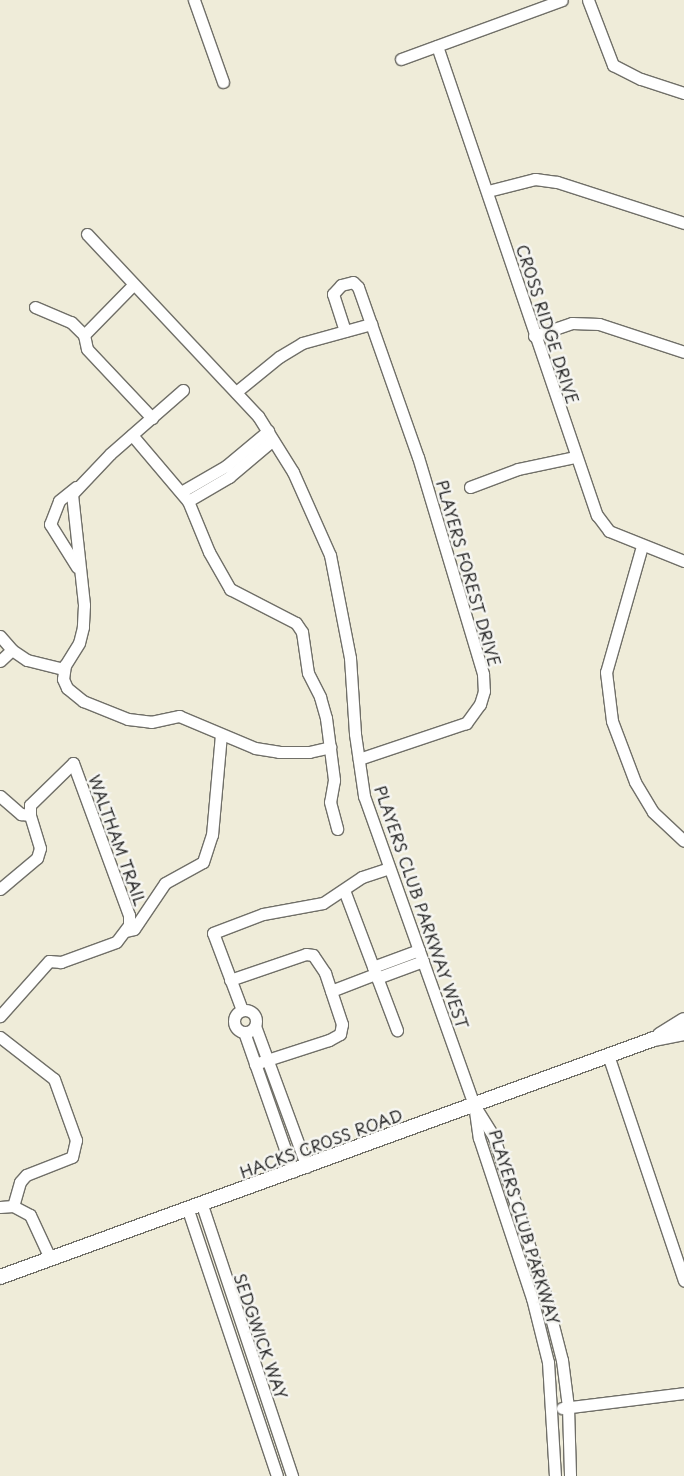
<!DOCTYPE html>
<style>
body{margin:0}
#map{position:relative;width:684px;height:1476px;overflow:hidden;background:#efecd9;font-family:"Playpen Sans",sans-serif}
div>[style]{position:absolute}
.roads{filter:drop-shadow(1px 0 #706f68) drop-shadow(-1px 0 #706f68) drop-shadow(0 1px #706f68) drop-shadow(0 -1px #706f68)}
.minor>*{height:11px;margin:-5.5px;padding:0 5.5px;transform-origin:5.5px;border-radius:5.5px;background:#fff}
.minor>.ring{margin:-5.5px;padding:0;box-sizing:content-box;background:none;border:11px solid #fff;border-radius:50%}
.major>*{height:14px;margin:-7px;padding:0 7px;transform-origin:7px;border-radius:7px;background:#fff}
span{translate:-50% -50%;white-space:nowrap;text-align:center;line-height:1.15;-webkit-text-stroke:5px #f6f6f2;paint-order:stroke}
.street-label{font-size:16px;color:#2b2b2b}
</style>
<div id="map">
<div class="roads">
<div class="minor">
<i style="left:194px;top:0;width:87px;rotate:70.5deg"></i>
<i style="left:588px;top:0;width:70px;rotate:69deg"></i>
<i style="left:613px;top:65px;width:31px;rotate:27deg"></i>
<i style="left:641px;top:79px;width:45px;rotate:18deg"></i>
<i style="left:437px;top:46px;width:496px;rotate:71.2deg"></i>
<i style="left:597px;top:515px;width:20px;rotate:53deg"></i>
<i style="left:609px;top:531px;width:81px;rotate:21.8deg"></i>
<i style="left:401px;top:59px;width:171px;rotate:-20.1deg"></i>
<i style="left:488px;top:191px;width:49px;rotate:-14.3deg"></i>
<i style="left:535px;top:179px;width:22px;rotate:8deg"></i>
<i style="left:557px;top:182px;width:133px;rotate:17.9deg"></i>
<i style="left:87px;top:234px;width:250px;rotate:46.8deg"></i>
<i style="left:258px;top:416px;width:66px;rotate:58deg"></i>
<i style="left:293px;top:472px;width:91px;rotate:66deg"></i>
<i style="left:330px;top:555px;width:105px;rotate:79deg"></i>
<i style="left:350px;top:658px;width:76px;rotate:86.2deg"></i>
<i style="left:355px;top:734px;width:63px;rotate:81.7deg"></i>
<i style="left:364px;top:796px;width:328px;rotate:70.4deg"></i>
<i style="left:474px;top:1105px;width:36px;rotate:58deg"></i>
<i style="left:493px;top:1135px;width:167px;rotate:71.9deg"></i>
<i style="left:545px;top:1294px;width:68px;rotate:75.6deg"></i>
<i style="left:562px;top:1360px;width:47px;rotate:82.7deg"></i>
<i style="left:568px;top:1407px;width:69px;rotate:88.3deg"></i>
<i style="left:35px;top:307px;width:39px;rotate:23deg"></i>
<i style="left:71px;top:322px;width:18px;rotate:45deg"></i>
<i style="left:84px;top:335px;width:14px;rotate:78deg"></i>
<i style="left:87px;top:349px;width:95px;rotate:46.7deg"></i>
<i style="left:345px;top:331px;width:39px;rotate:-108deg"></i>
<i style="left:333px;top:294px;width:12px;rotate:-48deg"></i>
<i style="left:341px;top:285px;width:12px;rotate:-14deg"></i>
<i style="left:353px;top:282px;width:7px;rotate:45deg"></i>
<i style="left:358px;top:287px;width:180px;rotate:70.6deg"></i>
<i style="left:418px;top:457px;width:227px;rotate:73.3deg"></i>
<i style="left:483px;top:674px;width:17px;rotate:87deg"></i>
<i style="left:484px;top:691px;width:14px;rotate:107deg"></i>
<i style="left:480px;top:704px;width:24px;rotate:126deg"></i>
<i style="left:466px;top:723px;width:113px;rotate:161.4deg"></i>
<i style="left:84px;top:335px;width:70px;rotate:-45.6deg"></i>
<i style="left:534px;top:336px;width:40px;rotate:-18.9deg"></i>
<i style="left:572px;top:323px;width:27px;rotate:2deg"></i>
<i style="left:599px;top:324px;width:89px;rotate:18.2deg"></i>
<i style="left:183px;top:390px;width:97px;rotate:138.8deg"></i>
<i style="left:110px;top:454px;width:55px;rotate:133.5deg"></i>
<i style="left:72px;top:494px;width:112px;rotate:83.8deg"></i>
<i style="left:84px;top:605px;width:22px;rotate:93deg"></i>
<i style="left:83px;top:627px;width:16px;rotate:104deg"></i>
<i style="left:79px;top:643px;width:26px;rotate:122deg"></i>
<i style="left:65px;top:665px;width:14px;rotate:98deg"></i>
<i style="left:63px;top:679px;width:10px;rotate:66deg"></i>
<i style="left:67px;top:688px;width:21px;rotate:39deg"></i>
<i style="left:83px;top:701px;width:48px;rotate:21.8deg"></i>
<i style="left:128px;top:719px;width:23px;rotate:7deg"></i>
<i style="left:151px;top:722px;width:29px;rotate:-12deg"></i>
<i style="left:179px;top:716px;width:82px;rotate:22.8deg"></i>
<i style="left:255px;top:748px;width:24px;rotate:9deg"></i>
<i style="left:279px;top:752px;width:30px"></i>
<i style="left:309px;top:752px;width:22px;rotate:-13deg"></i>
<i style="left:236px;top:392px;width:55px;rotate:-39.1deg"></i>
<i style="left:279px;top:357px;width:27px;rotate:-31deg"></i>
<i style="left:302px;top:343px;width:72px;rotate:-15.4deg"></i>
<i style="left:132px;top:435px;width:87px;rotate:49.7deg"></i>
<i style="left:188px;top:501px;width:55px;rotate:67.6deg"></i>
<i style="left:209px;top:552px;width:43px;rotate:60.4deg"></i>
<i style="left:230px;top:589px;width:74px;rotate:27.3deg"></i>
<i style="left:296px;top:623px;width:11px;rotate:56deg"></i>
<i style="left:302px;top:632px;width:41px;rotate:81.7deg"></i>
<i style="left:308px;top:673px;width:27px;rotate:63deg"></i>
<i style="left:320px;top:697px;width:22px;rotate:74deg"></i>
<i style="left:326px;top:718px;width:63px;rotate:82.6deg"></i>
<i style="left:334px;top:780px;width:22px;rotate:100deg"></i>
<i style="left:330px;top:802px;width:28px;rotate:75deg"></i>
<i style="left:76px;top:487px;width:22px;rotate:141deg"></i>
<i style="left:59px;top:501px;width:25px;rotate:111deg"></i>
<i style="left:50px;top:524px;width:51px;rotate:57.9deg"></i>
<i style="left:470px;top:487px;width:51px;rotate:-20.6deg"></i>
<i style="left:518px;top:469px;width:58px;rotate:-11.9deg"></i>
<i style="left:181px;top:492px;width:52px;rotate:-30deg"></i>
<i style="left:226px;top:466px;width:55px;rotate:-39.8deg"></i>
<i style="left:188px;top:501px;width:48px;rotate:-30.3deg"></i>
<i style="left:229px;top:477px;width:57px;rotate:-40.1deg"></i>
<i style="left:642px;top:546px;width:131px;rotate:105.9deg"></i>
<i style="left:606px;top:672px;width:49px;rotate:83deg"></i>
<i style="left:612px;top:721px;width:65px;rotate:69.3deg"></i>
<i style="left:635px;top:782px;width:35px;rotate:59deg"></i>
<i style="left:653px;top:812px;width:42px;rotate:43.1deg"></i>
<i style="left:0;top:636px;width:18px;rotate:49deg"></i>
<i style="left:12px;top:650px;width:18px;rotate:34deg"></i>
<i style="left:27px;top:660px;width:37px;rotate:14deg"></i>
<i style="left:0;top:661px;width:16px;rotate:-43deg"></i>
<i style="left:0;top:796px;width:28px;rotate:41deg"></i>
<i style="left:21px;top:814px;width:9px;rotate:6deg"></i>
<i style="left:0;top:889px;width:48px;rotate:-40deg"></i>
<i style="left:37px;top:858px;width:10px;rotate:-73deg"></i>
<i style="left:40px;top:848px;width:34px;rotate:-107deg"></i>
<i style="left:30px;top:815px;width:10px;rotate:-90deg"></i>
<i style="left:30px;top:805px;width:60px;rotate:-44.3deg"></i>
<i style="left:73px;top:763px;width:162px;rotate:69.8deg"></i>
<i style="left:129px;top:915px;width:10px;rotate:90deg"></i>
<i style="left:129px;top:925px;width:21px;rotate:127deg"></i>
<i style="left:116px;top:942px;width:59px;rotate:160deg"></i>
<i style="left:61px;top:962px;width:12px;rotate:-175deg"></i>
<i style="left:49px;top:961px;width:74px;rotate:131.7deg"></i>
<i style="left:344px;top:890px;width:150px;rotate:69.3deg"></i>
<i style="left:126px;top:931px;width:8px;rotate:-14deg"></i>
<i style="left:134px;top:929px;width:55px;rotate:-56deg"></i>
<i style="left:165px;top:883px;width:43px;rotate:-28.9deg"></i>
<i style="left:203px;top:862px;width:28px;rotate:-72deg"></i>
<i style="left:212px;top:835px;width:101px;rotate:-84.9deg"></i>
<i style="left:373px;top:967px;width:49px;rotate:-20.3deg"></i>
<i style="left:377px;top:978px;width:49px;rotate:-20.3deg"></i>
<i style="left:230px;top:980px;width:80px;rotate:-18.9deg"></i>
<i style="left:306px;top:954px;width:7px;rotate:8deg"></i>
<i style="left:313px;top:955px;width:22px;rotate:56deg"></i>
<i style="left:325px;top:973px;width:54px;rotate:71.6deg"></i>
<i style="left:342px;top:1024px;width:10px;rotate:101deg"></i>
<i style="left:340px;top:1034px;width:13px;rotate:151deg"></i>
<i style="left:329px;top:1040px;width:78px;rotate:162deg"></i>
<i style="left:331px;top:991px;width:47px;rotate:-21.1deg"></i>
<i class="ring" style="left:234px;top:1010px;width:11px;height:11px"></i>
<i style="left:242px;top:1010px;width:82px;rotate:-110.6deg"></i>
<i style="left:213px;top:933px;width:53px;rotate:-20.8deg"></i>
<i style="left:263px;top:914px;width:61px;rotate:-10.4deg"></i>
<i style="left:323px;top:903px;width:47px;rotate:-33.7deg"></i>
<i style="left:362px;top:877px;width:28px;rotate:-18deg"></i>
<i style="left:255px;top:1026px;width:150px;rotate:69.8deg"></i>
<i style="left:244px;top:1032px;width:148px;rotate:70.7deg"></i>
<i style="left:0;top:1037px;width:68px;rotate:37.9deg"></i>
<i style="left:54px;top:1079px;width:65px;rotate:70.2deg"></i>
<i style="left:76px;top:1140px;width:17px;rotate:103deg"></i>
<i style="left:72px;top:1157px;width:49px;rotate:158.6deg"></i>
<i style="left:26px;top:1175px;width:9px;rotate:131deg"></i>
<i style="left:20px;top:1182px;width:25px;rotate:106deg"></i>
<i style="left:608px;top:1055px;width:238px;rotate:71.4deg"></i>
<i style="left:475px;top:1111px;width:27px;rotate:82deg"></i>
<i style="left:479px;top:1138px;width:169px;rotate:71.7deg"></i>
<i style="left:532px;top:1298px;width:66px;rotate:76deg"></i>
<i style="left:548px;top:1362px;width:114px;rotate:86.5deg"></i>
<i style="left:202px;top:1205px;width:286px;rotate:71.6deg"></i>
<i style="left:0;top:1207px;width:13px;rotate:-4deg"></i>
<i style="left:13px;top:1206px;width:19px;rotate:28deg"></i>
<i style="left:30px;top:1215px;width:47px;rotate:65.1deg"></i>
<i style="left:188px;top:1210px;width:280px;rotate:71.5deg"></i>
<i style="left:562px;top:1408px;width:123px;rotate:-7deg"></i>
</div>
<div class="major">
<i style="left:660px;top:1035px;width:28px;rotate:-32deg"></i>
<i style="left:0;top:1277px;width:696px;rotate:-20deg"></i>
<i style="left:654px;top:1039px;width:31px;rotate:-11deg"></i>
</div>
</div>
<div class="street-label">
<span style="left:548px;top:324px;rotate:72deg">CROSS RIDGE DRIVE</span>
<span style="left:469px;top:573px;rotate:74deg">PLAYERS FOREST DRIVE</span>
<span style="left:118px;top:840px;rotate:70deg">WALTHAM TRAIL</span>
<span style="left:422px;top:907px;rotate:71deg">PLAYERS CLUB PARKWAY WEST</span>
<span style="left:321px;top:1143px;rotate:-20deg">HACKS CROSS ROAD</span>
<span style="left:525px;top:1227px;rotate:73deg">PLAYERS CLUB PARKWAY</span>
<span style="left:261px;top:1336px;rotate:71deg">SEDGWICK WAY</span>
</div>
</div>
